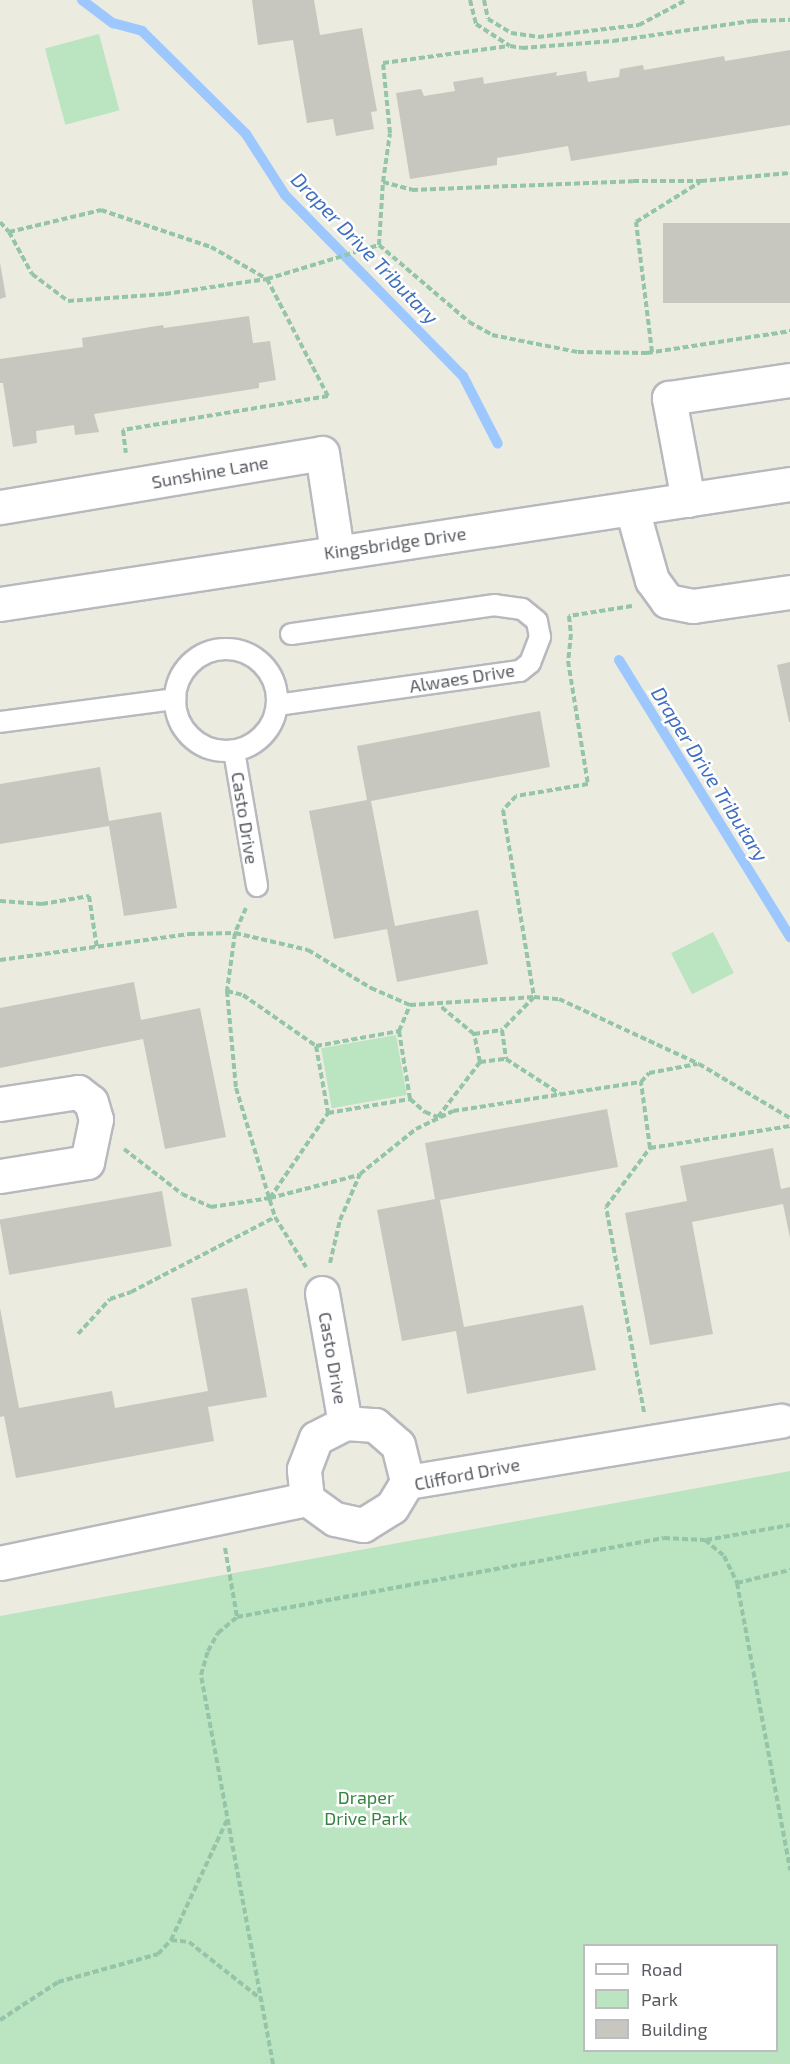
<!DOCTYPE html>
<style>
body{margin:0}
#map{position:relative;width:790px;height:2064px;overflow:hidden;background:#ecebdf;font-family:"Exo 2",sans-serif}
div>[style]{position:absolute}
.green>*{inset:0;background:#bbe4c0;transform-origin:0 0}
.stream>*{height:10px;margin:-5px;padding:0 5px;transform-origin:5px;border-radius:5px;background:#9cc8ff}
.building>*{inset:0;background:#c8c7bf;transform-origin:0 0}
.path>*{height:4px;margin-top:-2px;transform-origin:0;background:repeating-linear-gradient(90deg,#94c5a8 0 6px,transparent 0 9px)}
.roads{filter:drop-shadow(2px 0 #b7b9bf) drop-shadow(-2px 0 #b7b9bf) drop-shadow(0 2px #b7b9bf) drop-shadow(0 -2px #b7b9bf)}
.lane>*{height:20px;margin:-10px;padding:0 10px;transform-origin:10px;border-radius:10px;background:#fff}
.lane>.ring{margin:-10px;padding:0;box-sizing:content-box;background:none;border:20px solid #fff;border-radius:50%}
.street>*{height:33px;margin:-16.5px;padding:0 16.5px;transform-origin:16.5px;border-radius:16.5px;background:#fff}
span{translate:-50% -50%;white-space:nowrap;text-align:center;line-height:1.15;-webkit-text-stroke:5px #fff;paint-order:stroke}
.street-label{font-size:18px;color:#585b61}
.park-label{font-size:18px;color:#348442}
.water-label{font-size:20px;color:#406fc1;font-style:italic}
.legend{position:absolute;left:583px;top:1944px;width:195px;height:108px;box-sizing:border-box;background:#fff;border:2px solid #bcbdc0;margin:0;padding:8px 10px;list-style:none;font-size:18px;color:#585b61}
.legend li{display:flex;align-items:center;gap:12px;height:30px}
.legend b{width:30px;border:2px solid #bcbdc0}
</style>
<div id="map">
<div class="green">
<i style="left:99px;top:34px;width:79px;height:56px;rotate:75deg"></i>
<i style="left:713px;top:932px;width:46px;height:47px;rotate:63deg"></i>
<i style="left:396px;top:1035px;width:61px;height:76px;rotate:80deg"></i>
<i style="clip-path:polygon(evenodd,790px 1471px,790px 2064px,0 2064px,0 1616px,790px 1471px,584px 1946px,776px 1946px,776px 2050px,584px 2050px,584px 1946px)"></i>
</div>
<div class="stream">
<i style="left:82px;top:0;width:39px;rotate:37deg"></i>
<i style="left:113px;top:23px;width:30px;rotate:15deg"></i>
<i style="left:142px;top:31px;width:146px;rotate:44.7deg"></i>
<i style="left:246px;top:134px;width:72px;rotate:57.4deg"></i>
<i style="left:285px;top:195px;width:254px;rotate:45.5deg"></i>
<i style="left:463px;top:376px;width:76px;rotate:62.8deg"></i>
<i style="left:619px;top:660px;width:326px;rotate:58.3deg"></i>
</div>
<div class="building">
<i style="clip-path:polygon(252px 0,314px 0,320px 35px,362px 28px,377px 111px,371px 112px,374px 129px,336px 136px,333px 119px,307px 123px,293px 40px,258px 45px)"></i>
<i style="clip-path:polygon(790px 50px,790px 125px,571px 161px,568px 146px,497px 158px,497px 165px,410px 179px,396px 93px,421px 89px,424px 96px,455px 91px,453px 82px,483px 77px,484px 84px,557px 72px,556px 76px,586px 71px,588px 82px,619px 77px,620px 69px,643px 65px,644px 70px,724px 56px,725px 61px)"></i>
<i style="left:790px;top:223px;width:80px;height:127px;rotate:90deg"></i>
<i style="clip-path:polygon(0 263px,6px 297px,0 299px)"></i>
<i style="clip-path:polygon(249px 316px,253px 343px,270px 341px,276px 380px,259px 383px,259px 388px,94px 414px,99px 432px,75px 435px,74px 425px,36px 431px,37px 443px,13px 447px,3px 383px,0 383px,0 359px,83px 347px,82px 338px,163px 325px,164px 328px)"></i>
<i style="clip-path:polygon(790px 662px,790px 722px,789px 722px,777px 665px)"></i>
<i style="clip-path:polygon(540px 711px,550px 767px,371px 801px,395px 926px,478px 910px,488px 964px,397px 982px,387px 929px,334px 939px,309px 811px,367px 800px,357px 746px)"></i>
<i style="clip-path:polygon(100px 767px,109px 821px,161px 812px,177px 908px,124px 916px,109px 826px,0 844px,0 784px)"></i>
<i style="clip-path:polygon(134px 982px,141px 1020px,200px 1008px,226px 1137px,165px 1149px,143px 1039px,0 1068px,0 1008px)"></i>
<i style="clip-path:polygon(607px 1109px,618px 1167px,440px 1200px,464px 1327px,583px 1305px,596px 1370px,467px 1394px,456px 1331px,402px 1341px,377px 1210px,435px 1199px,425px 1143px)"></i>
<i style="clip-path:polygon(773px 1148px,781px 1189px,790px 1187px,790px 1238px,783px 1204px,692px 1222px,713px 1334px,650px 1345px,625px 1213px,687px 1201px,680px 1166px)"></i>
<i style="left:162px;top:1191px;width:56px;height:165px;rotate:80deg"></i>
<i style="clip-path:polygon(247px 1288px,267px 1397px,208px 1407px,214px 1441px,16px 1478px,4px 1416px,0 1417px,0 1308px,19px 1408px,112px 1391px,115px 1408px,208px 1391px,191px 1298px)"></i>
</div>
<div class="path">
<i style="left:470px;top:0;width:25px;rotate:76deg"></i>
<i style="left:476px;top:24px;width:40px;rotate:32.9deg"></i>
<i style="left:510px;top:46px;width:12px;rotate:9deg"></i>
<i style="left:522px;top:48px;width:91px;rotate:-4.4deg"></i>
<i style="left:613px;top:41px;width:140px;rotate:-8.2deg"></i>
<i style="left:752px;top:21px;width:38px;rotate:-2deg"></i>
<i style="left:484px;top:0;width:19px;rotate:78deg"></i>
<i style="left:488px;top:19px;width:27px;rotate:31deg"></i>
<i style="left:511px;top:33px;width:27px;rotate:8deg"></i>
<i style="left:538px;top:37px;width:102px;rotate:-6.8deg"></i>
<i style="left:639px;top:25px;width:53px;rotate:-28deg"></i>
<i style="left:383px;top:182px;width:49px;rotate:-81.9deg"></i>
<i style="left:390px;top:133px;width:70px;rotate:-95.7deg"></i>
<i style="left:383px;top:63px;width:127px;rotate:-7.7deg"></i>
<i style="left:0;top:222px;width:13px;rotate:48deg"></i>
<i style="left:9px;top:232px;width:48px;rotate:61.3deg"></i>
<i style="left:32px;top:274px;width:45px;rotate:36.9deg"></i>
<i style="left:68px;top:301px;width:97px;rotate:-4.1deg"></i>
<i style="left:165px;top:294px;width:103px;rotate:-8.4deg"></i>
<i style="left:267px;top:279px;width:132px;rotate:62.5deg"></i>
<i style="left:328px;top:396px;width:208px;rotate:170.6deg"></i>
<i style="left:123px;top:430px;width:23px;rotate:83deg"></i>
<i style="left:9px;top:232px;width:95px;rotate:-13.4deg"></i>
<i style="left:101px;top:210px;width:116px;rotate:18.6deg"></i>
<i style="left:211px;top:247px;width:64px;rotate:29.7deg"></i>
<i style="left:267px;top:279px;width:117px;rotate:-16.9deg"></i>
<i style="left:379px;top:245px;width:118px;rotate:40.5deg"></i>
<i style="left:469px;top:322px;width:26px;rotate:29deg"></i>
<i style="left:492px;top:335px;width:88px;rotate:11.2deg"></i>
<i style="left:578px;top:352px;width:69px;rotate:0.8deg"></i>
<i style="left:647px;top:353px;width:145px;rotate:-8.7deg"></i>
<i style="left:379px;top:245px;width:63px;rotate:-86.4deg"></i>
<i style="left:383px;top:182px;width:30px;rotate:15deg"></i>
<i style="left:412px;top:190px;width:221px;rotate:-2.3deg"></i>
<i style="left:633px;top:181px;width:68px"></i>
<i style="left:701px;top:181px;width:89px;rotate:-5.1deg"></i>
<i style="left:652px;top:352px;width:131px;rotate:-97deg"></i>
<i style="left:636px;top:222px;width:75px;rotate:-32deg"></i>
<i style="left:632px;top:606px;width:64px;rotate:171deg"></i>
<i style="left:569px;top:616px;width:18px;rotate:84deg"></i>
<i style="left:571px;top:634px;width:27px;rotate:96deg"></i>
<i style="left:568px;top:661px;width:125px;rotate:80.8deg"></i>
<i style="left:588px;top:784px;width:73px;rotate:170.5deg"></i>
<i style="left:516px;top:796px;width:19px;rotate:133deg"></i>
<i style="left:503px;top:810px;width:190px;rotate:80.6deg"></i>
<i style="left:534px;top:997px;width:25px;rotate:5deg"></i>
<i style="left:559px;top:999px;width:154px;rotate:24.9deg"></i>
<i style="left:699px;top:1064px;width:106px;rotate:30.7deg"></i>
<i style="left:0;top:901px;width:42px;rotate:4.1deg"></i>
<i style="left:42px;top:904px;width:48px;rotate:-9.7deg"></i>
<i style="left:89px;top:896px;width:53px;rotate:81.3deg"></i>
<i style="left:246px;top:908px;width:27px;rotate:114deg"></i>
<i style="left:235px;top:933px;width:59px;rotate:97.9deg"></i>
<i style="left:227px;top:991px;width:97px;rotate:84.7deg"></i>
<i style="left:236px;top:1088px;width:135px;rotate:73.2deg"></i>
<i style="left:275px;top:1217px;width:59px;rotate:58.2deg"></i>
<i style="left:0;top:960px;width:191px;rotate:-7.8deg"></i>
<i style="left:189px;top:934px;width:46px;rotate:-1.2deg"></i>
<i style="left:235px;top:933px;width:75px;rotate:13.1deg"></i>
<i style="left:308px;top:950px;width:74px;rotate:31.1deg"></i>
<i style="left:371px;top:988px;width:43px;rotate:23.6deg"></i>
<i style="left:410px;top:1005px;width:124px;rotate:-3.7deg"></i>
<i style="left:534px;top:997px;width:46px;rotate:134.1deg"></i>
<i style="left:502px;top:1030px;width:29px;rotate:82deg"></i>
<i style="left:506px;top:1059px;width:64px;rotate:32.9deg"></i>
<i style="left:227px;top:991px;width:16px;rotate:14deg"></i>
<i style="left:243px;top:995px;width:89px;rotate:34.9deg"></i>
<i style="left:316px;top:1046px;width:84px;rotate:-10.2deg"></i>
<i style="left:399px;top:1031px;width:69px;rotate:80.8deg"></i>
<i style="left:410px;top:1099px;width:20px;rotate:41deg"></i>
<i style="left:425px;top:1112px;width:14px;rotate:21deg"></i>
<i style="left:438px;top:1117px;width:69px;rotate:-52.6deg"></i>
<i style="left:480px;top:1062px;width:29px;rotate:-102deg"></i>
<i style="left:474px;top:1034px;width:45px;rotate:-140.4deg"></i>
<i style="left:399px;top:1031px;width:28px;rotate:-67deg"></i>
<i style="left:474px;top:1034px;width:28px;rotate:-8deg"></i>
<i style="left:316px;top:1046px;width:68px;rotate:79.8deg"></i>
<i style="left:480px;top:1062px;width:26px;rotate:-7deg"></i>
<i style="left:650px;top:1148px;width:142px;rotate:-8.9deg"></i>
<i style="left:124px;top:1149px;width:73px;rotate:37.8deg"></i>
<i style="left:182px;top:1194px;width:32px;rotate:24deg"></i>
<i style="left:211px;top:1207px;width:60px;rotate:-8.7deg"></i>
<i style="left:270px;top:1198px;width:92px;rotate:-14.5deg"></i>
<i style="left:270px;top:1198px;width:103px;rotate:-55.7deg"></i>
<i style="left:328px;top:1113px;width:83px;rotate:-9.7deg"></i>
<i style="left:330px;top:1263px;width:44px;rotate:-76.9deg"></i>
<i style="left:340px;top:1220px;width:50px;rotate:-66.5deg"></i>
<i style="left:360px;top:1174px;width:72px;rotate:-38.8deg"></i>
<i style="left:416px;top:1129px;width:41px;rotate:-25.9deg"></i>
<i style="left:453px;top:1111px;width:190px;rotate:-8.8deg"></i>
<i style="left:78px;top:1334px;width:47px;rotate:-47.6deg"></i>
<i style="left:110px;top:1299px;width:22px;rotate:-18deg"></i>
<i style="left:131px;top:1292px;width:162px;rotate:-27.5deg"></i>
<i style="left:644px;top:1412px;width:208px;rotate:-100.5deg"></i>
<i style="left:606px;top:1207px;width:74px;rotate:-53.3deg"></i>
<i style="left:650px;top:1148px;width:67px;rotate:-97.8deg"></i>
<i style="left:641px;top:1082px;width:12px;rotate:-48deg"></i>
<i style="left:649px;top:1073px;width:49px;rotate:-10.6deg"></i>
<i style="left:706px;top:1540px;width:85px;rotate:-10.1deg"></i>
<i style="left:225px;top:1548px;width:70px;rotate:80.1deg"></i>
<i style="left:737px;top:1583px;width:55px;rotate:-13.8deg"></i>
<i style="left:171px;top:1940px;width:18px;rotate:6deg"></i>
<i style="left:189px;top:1942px;width:92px;rotate:38.4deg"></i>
<i style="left:0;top:2020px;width:69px;rotate:-33.2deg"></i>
<i style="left:58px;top:1982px;width:104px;rotate:-15.6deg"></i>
<i style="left:158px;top:1954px;width:19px;rotate:-47deg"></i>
<i style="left:171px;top:1940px;width:132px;rotate:-65deg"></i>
<i style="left:273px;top:2064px;width:396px;rotate:-100.5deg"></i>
<i style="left:201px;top:1675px;width:25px;rotate:-74deg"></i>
<i style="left:208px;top:1651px;width:21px;rotate:-61deg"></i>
<i style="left:218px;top:1633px;width:25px;rotate:-40deg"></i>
<i style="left:237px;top:1617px;width:434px;rotate:-10.5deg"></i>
<i style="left:664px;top:1538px;width:41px;rotate:2.8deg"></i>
<i style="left:705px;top:1540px;width:25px;rotate:40deg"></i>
<i style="left:724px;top:1556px;width:30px;rotate:64deg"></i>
<i style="left:737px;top:1583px;width:292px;rotate:79.5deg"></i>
</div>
<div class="roads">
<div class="lane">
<i class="ring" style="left:175px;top:649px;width:82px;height:82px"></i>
<i style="left:277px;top:705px;width:245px;rotate:-8deg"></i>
<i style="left:520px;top:671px;width:13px;rotate:-39deg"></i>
<i style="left:530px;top:663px;width:28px;rotate:-69deg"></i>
<i style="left:540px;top:637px;width:16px;rotate:-101deg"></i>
<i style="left:537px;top:621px;width:19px;rotate:-141deg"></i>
<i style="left:522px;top:609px;width:27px;rotate:-172deg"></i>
<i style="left:495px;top:605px;width:206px;rotate:171.9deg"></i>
<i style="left:0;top:722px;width:177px;rotate:-7.5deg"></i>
<i style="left:234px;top:751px;width:137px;rotate:80.3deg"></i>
</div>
<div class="street">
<i style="left:688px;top:500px;width:104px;rotate:-100.6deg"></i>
<i style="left:669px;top:398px;width:122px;rotate:-8.5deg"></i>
<i style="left:0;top:507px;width:326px;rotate:-9.5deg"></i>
<i style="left:322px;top:453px;width:99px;rotate:81.3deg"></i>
<i style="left:632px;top:509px;width:74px;rotate:74.3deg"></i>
<i style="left:652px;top:580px;width:26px;rotate:54deg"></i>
<i style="left:667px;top:601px;width:26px;rotate:11deg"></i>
<i style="left:693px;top:606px;width:98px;rotate:-8.2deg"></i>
<i style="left:0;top:604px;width:799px;rotate:-8.64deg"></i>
<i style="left:0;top:1104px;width:79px;rotate:-8.7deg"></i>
<i style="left:78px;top:1092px;width:16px;rotate:38deg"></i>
<i style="left:91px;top:1102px;width:18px;rotate:74deg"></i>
<i style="left:96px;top:1119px;width:44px;rotate:101.8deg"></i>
<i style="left:87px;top:1162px;width:88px;rotate:170.9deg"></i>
<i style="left:322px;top:1293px;width:132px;rotate:80deg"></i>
<i style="left:307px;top:1499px;width:30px;rotate:-96deg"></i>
<i style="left:304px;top:1469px;width:33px;rotate:-69deg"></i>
<i style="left:316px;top:1438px;width:33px;rotate:-27deg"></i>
<i style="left:345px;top:1423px;width:30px;rotate:4deg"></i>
<i style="left:375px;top:1425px;width:30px;rotate:41deg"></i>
<i style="left:398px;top:1445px;width:38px;rotate:76deg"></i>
<i style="left:0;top:1563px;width:314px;rotate:-11.8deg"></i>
<i style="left:307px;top:1499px;width:34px;rotate:36deg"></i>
<i style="left:335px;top:1519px;width:29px;rotate:12deg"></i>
<i style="left:363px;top:1525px;width:34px;rotate:-32deg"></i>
<i style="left:392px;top:1507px;width:29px;rotate:-59deg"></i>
<i style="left:407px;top:1482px;width:379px;rotate:-9.3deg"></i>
</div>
</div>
<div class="street-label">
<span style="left:210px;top:472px;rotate:-10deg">Sunshine Lane</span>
<span style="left:395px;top:543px;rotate:-8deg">Kingsbridge Drive</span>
<span style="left:462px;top:678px;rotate:-9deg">Alwaes Drive</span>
<span style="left:245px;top:818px;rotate:81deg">Casto Drive</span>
<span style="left:333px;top:1358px;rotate:80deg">Casto Drive</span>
<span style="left:467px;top:1474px;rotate:-11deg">Clifford Drive</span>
</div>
<div class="park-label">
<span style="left:366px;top:1808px">Draper<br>Drive Park</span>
</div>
<div class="water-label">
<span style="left:365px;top:248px;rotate:46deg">Draper Drive Tributary</span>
<span style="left:710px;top:774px;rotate:58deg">Draper Drive Tributary</span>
</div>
<ul class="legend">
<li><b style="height:8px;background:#fff"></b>Road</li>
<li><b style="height:16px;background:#bbe4c0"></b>Park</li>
<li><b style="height:16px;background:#c8c7bf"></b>Building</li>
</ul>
</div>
